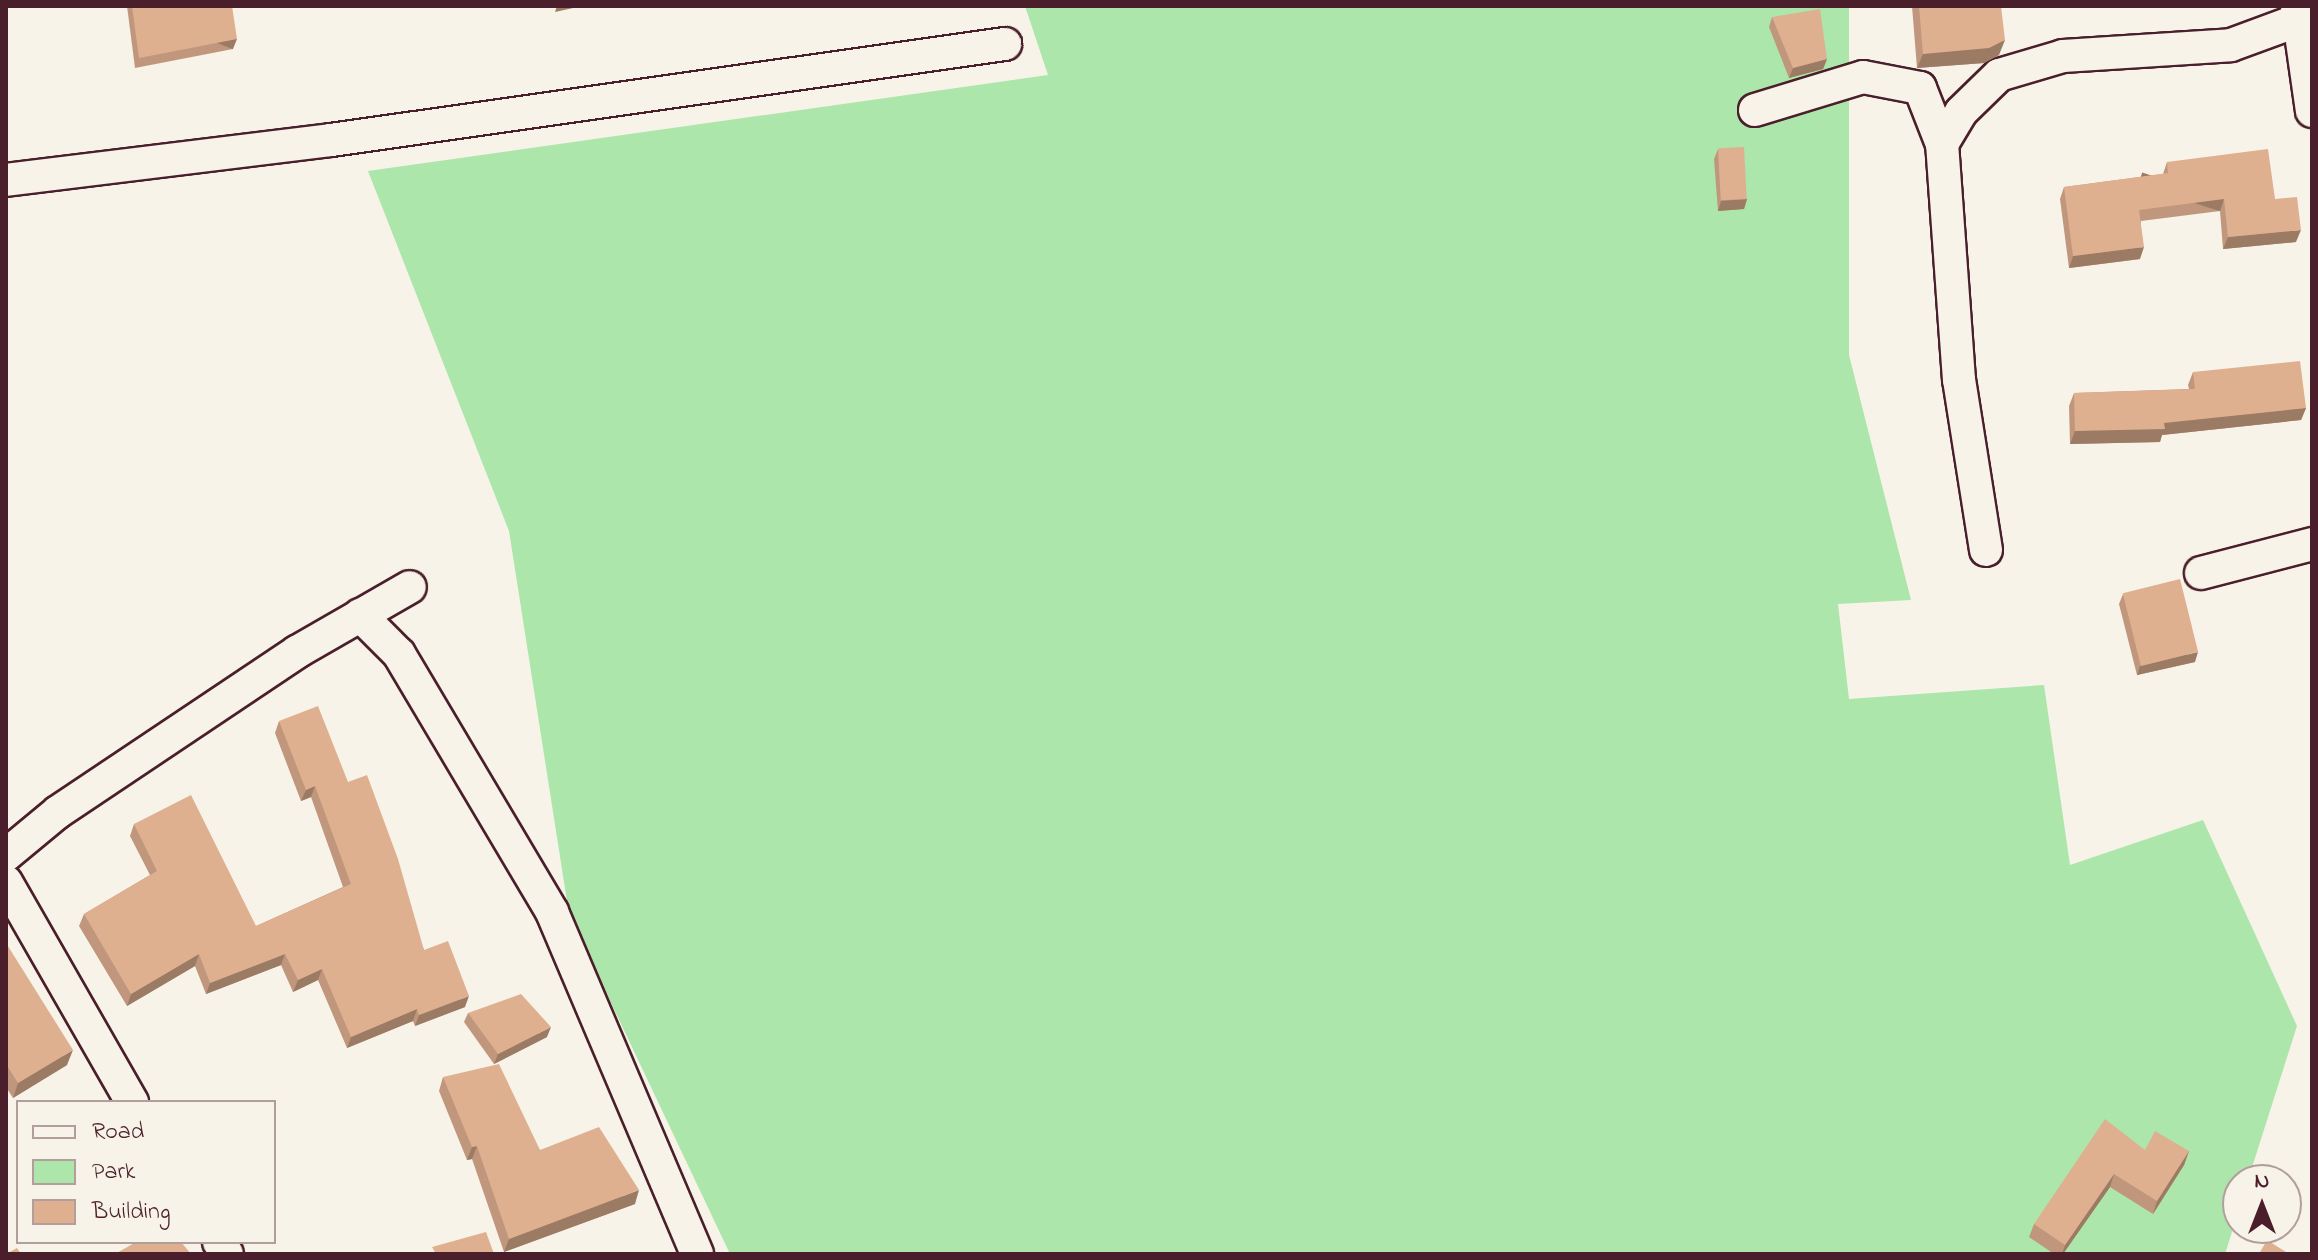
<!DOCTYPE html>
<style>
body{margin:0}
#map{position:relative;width:2318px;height:1260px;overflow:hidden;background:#f7f3e8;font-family:"Indie Flower",sans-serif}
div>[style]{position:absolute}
.green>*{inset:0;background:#ace6ab}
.roads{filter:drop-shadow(2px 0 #4a1f2b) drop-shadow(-2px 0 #4a1f2b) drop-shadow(0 2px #4a1f2b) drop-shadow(0 -2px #4a1f2b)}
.street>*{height:32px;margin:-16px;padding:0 16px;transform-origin:16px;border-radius:16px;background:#f7f3e8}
.wall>*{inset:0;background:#c0977c}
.shaded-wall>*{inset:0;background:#9c7b65;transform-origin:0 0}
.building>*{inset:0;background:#dfb090;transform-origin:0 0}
span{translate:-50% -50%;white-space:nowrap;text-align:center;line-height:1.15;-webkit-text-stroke:8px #f7f3e8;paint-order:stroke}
.frame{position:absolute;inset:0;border:8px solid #4a1f2b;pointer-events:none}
.legend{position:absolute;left:16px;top:1100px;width:260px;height:144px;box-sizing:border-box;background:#f7f3e8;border:2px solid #b29e9c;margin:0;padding:10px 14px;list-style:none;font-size:24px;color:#4a1f2b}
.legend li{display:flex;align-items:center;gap:16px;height:40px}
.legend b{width:40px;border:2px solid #b29e9c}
.north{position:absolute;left:2222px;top:1164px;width:80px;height:80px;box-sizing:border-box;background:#f7f3e8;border:2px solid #b29e9c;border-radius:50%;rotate:0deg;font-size:22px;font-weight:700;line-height:32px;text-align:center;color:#4a1f2b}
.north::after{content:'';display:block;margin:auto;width:28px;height:36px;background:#4a1f2b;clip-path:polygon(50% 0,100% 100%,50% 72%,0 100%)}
</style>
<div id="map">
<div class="green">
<i style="clip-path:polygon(1025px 6px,1849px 6px,1849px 355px,1911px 600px,1838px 604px,1849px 699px,2044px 685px,2070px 865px,2203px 820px,2297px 1026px,2248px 1180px,2238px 1180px,2238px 1213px,2225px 1254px,730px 1254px,569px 914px,509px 531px,368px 171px,1048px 75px)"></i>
</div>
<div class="roads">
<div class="street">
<i style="left:2297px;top:6px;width:106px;rotate:81.9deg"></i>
<i style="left:1755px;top:110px;width:113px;rotate:-17deg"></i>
<i style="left:1863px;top:77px;width:58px;rotate:10.9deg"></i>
<i style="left:1920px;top:88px;width:60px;rotate:68.6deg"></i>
<i style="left:6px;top:180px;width:327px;rotate:-7deg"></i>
<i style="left:331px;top:140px;width:681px;rotate:-8.11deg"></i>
<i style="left:1986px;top:550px;width:172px;rotate:-99deg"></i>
<i style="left:1959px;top:380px;width:237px;rotate:-94.1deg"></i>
<i style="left:1942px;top:144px;width:37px;rotate:-59deg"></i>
<i style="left:1961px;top:112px;width:53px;rotate:-44.2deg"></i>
<i style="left:1999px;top:75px;width:67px;rotate:-16.5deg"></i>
<i style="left:2063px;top:56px;width:168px;rotate:-3.7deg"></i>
<i style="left:2231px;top:45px;width:72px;rotate:-20.2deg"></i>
<i style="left:2201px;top:573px;width:115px;rotate:-14.6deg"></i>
<i style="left:360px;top:615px;width:55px;rotate:45deg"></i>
<i style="left:399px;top:654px;width:300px;rotate:59.3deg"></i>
<i style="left:552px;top:912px;width:371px;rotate:67deg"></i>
<i style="left:6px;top:855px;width:67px;rotate:-39.6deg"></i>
<i style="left:58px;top:812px;width:288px;rotate:-33.8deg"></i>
<i style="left:297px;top:652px;width:130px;rotate:-29.9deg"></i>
<i style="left:6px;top:882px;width:254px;rotate:60.2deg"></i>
<i style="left:219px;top:1242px;width:14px;rotate:56deg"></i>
</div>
</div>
<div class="wall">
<i style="clip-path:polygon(127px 6px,232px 6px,233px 49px,135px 68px)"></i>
<i style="clip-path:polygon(1912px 6px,2001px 6px,1999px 55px,1984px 63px,1917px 68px)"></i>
<i style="clip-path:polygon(1772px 17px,1827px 59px,1823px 69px,1789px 78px,1769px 27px)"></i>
<i style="clip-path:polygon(1718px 149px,1747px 199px,1744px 209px,1718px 211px,1714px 159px)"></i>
<i style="clip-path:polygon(2167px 162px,2275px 199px,2296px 242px,2223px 249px,2220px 211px,2141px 221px,2140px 259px,2069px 268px,2060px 199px,2064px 187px,2163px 174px)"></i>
<i style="clip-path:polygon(2193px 372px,2306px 408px,2301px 420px,2162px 435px,2160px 442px,2070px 444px,2069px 406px,2074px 393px,2189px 389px,2188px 385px)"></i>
<i style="clip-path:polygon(2123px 594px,2195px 662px,2137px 675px,2119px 604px)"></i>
<i style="clip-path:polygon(279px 721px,348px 782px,424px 950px,465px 1007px,415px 1026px,413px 1021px,347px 1048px,318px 980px,293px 992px,281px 965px,206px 994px,195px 966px,127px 1006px,79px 926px,84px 914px,150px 875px,130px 836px,134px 824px,256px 926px,343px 887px,311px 797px,301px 801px,275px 733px)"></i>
<i style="clip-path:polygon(6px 943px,67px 1065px,13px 1098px,6px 1087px)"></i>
<i style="clip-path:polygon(468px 1013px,547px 1037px,494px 1064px,464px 1022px)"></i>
<i style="clip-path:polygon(443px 1077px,540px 1150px,635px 1204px,504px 1252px,472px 1159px,467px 1160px,439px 1091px)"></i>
<i style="clip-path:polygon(2145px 1150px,2189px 1151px,2184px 1165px,2153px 1214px,2110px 1187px,2063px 1254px,2054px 1254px,2029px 1237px,2034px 1224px)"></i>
</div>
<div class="shaded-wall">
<i style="clip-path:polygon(557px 6px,582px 6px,555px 12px)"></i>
<i style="left:237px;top:39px;width:11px;height:100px;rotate:112deg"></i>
<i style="clip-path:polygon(2005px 40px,1999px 55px,1984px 63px,1917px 68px,1923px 54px)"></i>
<i style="clip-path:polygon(1827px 59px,1823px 69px,1789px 78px,1793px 68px)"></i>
<i style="clip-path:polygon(1747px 199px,1744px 209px,1718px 211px,1721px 201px)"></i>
<i style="left:2224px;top:199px;width:13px;height:86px;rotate:108deg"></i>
<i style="clip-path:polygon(2301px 230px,2296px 242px,2223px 249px,2228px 237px)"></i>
<i style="clip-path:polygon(2144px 247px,2140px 259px,2069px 268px,2073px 256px)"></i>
<i style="clip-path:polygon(2306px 408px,2301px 420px,2162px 435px,2160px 442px,2070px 444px,2075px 431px)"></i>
<i style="clip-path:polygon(2198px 652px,2195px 662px,2137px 675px,2140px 666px)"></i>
<i style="clip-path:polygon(315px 786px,311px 797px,301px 801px,306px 790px)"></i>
<i style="clip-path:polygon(199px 954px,195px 966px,127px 1006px,131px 994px)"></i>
<i style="clip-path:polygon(285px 954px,281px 965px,206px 994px,210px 983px)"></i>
<i style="clip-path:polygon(322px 969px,318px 980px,293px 992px,298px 980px)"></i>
<i style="clip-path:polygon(469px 996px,465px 1007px,415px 1026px,419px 1015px)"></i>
<i style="clip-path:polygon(417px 1009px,413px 1021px,347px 1048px,351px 1037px)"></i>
<i style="clip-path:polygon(551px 1027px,547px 1037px,494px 1064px,498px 1054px)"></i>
<i style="clip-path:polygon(73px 1050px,67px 1065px,13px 1098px,18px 1083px)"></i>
<i style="clip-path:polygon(477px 1146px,472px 1159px,467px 1160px,472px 1147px)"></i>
<i style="clip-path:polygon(2189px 1151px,2184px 1165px,2153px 1214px,2157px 1201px)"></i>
<i style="clip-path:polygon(2114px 1174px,2110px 1187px,2063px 1254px,2062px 1254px,2065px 1245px)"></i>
<i style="clip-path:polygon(639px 1190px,635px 1204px,504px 1252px,509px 1239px)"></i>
</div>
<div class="building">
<i style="clip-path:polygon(132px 6px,232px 6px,237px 39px,139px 58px)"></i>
<i style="clip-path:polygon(1919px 6px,2001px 6px,2005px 40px,1989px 48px,1923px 54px)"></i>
<i style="clip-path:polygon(1820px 9px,1827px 59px,1793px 68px,1772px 17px)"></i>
<i style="left:1744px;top:147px;width:52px;height:26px;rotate:87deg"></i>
<i style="clip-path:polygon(2268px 149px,2275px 199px,2297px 197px,2301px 230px,2228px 237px,2224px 199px,2139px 210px,2144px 247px,2073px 256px,2064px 187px,2168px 173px,2167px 162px)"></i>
<i style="clip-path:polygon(2300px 361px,2306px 408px,2164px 423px,2165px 429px,2075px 431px,2074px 393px,2195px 389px,2193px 372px)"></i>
<i style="left:2180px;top:579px;width:75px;height:59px;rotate:76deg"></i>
<i style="clip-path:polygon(318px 706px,348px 782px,367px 775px,398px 859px,424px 950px,448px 941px,469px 996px,419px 1015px,417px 1009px,351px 1037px,322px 969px,298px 980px,285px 954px,210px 983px,199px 954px,131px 994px,84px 914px,157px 871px,134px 824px,191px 795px,256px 926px,351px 884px,315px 786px,306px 790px,279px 721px)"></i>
<i style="clip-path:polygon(6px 943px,73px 1050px,18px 1083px,6px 1064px)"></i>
<i style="clip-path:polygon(521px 994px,551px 1027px,498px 1054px,468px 1013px)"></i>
<i style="clip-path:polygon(499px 1064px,540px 1150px,599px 1127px,639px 1190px,509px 1239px,477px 1146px,472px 1147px,443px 1077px)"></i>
<i style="clip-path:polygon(2105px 1119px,2145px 1150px,2155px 1131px,2189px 1151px,2157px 1201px,2114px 1174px,2065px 1245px,2034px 1224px)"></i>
<i style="clip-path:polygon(486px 1232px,494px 1254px,436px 1254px,432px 1247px)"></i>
<i style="clip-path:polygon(2267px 1240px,2289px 1254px,2259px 1254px)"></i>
<i style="clip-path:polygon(136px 1242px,181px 1242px,191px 1254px,115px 1254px)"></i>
<i style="clip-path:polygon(17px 1248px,21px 1254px,6px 1254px)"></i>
</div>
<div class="frame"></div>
<ul class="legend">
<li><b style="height:10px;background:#f7f3e8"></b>Road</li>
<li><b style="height:22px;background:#ace6ab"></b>Park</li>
<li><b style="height:22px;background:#dfb090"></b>Building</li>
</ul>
<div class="north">N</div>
</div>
